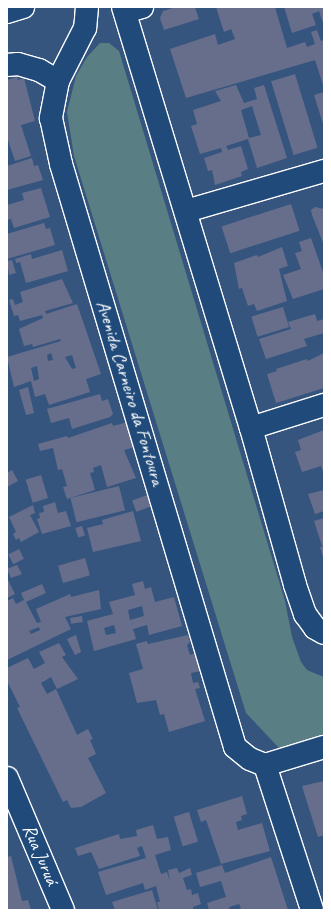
<!DOCTYPE html>
<meta charset="utf-8">
<style>
body{margin:0}
#map{position:relative;width:331px;height:917px;overflow:hidden;background:#35557f;font-family:Caveat,sans-serif}
div>[style]{position:absolute}
.green>*{inset:0;background:#597f85}
.building>*{inset:0;background:#676e8c;transform-origin:0 0}
.roads{filter:drop-shadow(1px 0 #fff) drop-shadow(-1px 0 #fff) drop-shadow(0 1px #fff) drop-shadow(0 -1px #fff)}
.minor>*{height:22px;margin:-11px;padding:0 11px;transform-origin:11px;border-radius:11px;background:#1f4a7a}
.tertiary>*{height:22px;margin:-11px;padding:0 11px;transform-origin:11px;border-radius:11px;background:#1f4a7a}
.secondary>*{height:22px;margin:-11px;padding:0 11px;transform-origin:11px;border-radius:11px;background:#1f4a7a}
span{translate:-50% -50%;white-space:nowrap;text-align:center;line-height:1.15;-webkit-text-stroke:3.5px #1f4a7a;paint-order:stroke}
.street-label{font-size:19px;color:#fff}
.frame{position:absolute;inset:0;border:8px solid #fff;pointer-events:none}
</style>
<div id="map">
<div class="green">
<i style="clip-path:polygon(100px 43px,109px 43px,119px 51px,285px 601px,292px 637px,301px 662px,307px 670px,324px 677px,324px 735px,280px 749px,246px 713px,74px 156px,67px 112px,76px 76px,87px 57px)"></i>
</div>
<div class="building">
<i style="clip-path:polygon(176px 7px,195px 7px,199px 19px,164px 30px,160px 18px,163px 11px)"></i>
<i style="clip-path:polygon(216px 7px,275px 7px,287px 48px,305px 42px,307px 47px,315px 44px,311px 32px,317px 30px,321px 41px,324px 40px,324px 88px,315px 60px,186px 98px,170px 49px,215px 34px,218px 45px,235px 39px,231px 29px,224px 32px)"></i>
<i style="clip-path:polygon(284px 7px,324px 7px,324px 26px,319px 11px,312px 14px,316px 25px,292px 33px)"></i>
<i style="left:295px;top:74px;width:77px;height:25px;rotate:73deg"></i>
<i style="clip-path:polygon(17px 77px,18px 80px,24px 78px,35px 121px,21px 125px,31px 156px,15px 161px,7px 137px,7px 80px)"></i>
<i style="clip-path:polygon(evenodd,236px 85px,244px 103px,257px 99px,254px 88px,264px 85px,287px 158px,257px 168px,248px 139px,226px 146px,228px 150px,241px 146px,248px 169px,241px 172px,242px 176px,215px 185px,212px 170px,208px 171px,204px 158px,222px 152px,221px 148px,200px 154px,191px 126px,197px 124px,193px 110px,221px 101px,215px 91px,236px 85px,252px 106px,261px 135px,249px 138px,241px 110px,252px 106px)"></i>
<i style="clip-path:polygon(324px 92px,324px 127px,314px 95px)"></i>
<i style="clip-path:polygon(32px 158px,34px 166px,38px 165px,43px 180px,7px 190px,7px 166px)"></i>
<i style="clip-path:polygon(41px 188px,50px 217px,14px 228px,11px 219px,7px 220px,7px 205px,24px 200px,22px 193px)"></i>
<i style="left:291px;top:204px;width:28px;height:73px;rotate:72deg"></i>
<i style="clip-path:polygon(315px 207px,324px 209px,324px 245px,312px 215px,311px 210px)"></i>
<i style="clip-path:polygon(44px 223px,46px 229px,50px 228px,55px 245px,7px 259px,7px 234px)"></i>
<i style="clip-path:polygon(311px 238px,324px 275px,324px 289px,293px 299px,283px 275px,301px 269px,295px 253px,302px 251px,299px 242px)"></i>
<i style="clip-path:polygon(282px 247px,288px 266px,279px 269px,287px 301px,257px 311px,254px 304px,248px 306px,242px 288px,239px 289px,234px 263px,257px 255px,258px 257px)"></i>
<i style="clip-path:polygon(62px 250px,68px 271px,26px 283px,20px 262px,16px 263px,15px 259px,31px 254px,32px 259px)"></i>
<i style="clip-path:polygon(12px 260px,16px 273px,9px 275px,7px 261px)"></i>
<i style="clip-path:polygon(evenodd,62px 279px,73px 303px,45px 311px,46px 314px,77px 304px,101px 374px,86px 379px,90px 392px,49px 405px,45px 394px,35px 397px,31px 381px,14px 387px,7px 357px,61px 341px,60px 339px,33px 347px,32px 344px,24px 346px,19px 329px,43px 318px,42px 315px,20px 321px,18px 315px,14px 316px,9px 300px,13px 299px,15px 305px,23px 302px,20px 292px,62px 279px,51px 353px,53px 360px,48px 361px,47px 355px,51px 353px,62px 279px,72px 355px,76px 368px,72px 369px,65px 357px,72px 355px,62px 279px,37px 366px,39px 379px,34px 381px,31px 368px,37px 366px)"></i>
<i style="left:283px;top:307px;width:21px;height:33px;rotate:73deg"></i>
<i style="clip-path:polygon(315px 314px,317px 321px,324px 319px,324px 333px,304px 339px,307px 346px,266px 359px,259px 339px,291px 329px,288px 322px)"></i>
<i style="clip-path:polygon(324px 353px,324px 388px,276px 403px,267px 374px,277px 371px,276px 369px,307px 359px,308px 361px)"></i>
<i style="clip-path:polygon(28px 387px,34px 413px,26px 415px,19px 390px)"></i>
<i style="clip-path:polygon(100px 394px,102px 401px,108px 399px,113px 414px,110px 417px,72px 429px,69px 418px,51px 423px,47px 409px)"></i>
<i style="clip-path:polygon(128px 422px,136px 447px,124px 450px,136px 478px,107px 487px,101px 465px,93px 468px,94px 472px,90px 473px,95px 490px,67px 499px,63px 487px,67px 486px,62px 469px,58px 470px,53px 448px,40px 451px,38px 444px,67px 436px,68px 438px,112px 423px,113px 426px)"></i>
<i style="clip-path:polygon(324px 430px,324px 474px,321px 466px,302px 472px,295px 452px,301px 450px,298px 440px)"></i>
<i style="clip-path:polygon(12px 470px,18px 481px,7px 487px,7px 473px)"></i>
<i style="left:41px;top:475px;width:24px;height:16px;rotate:73deg"></i>
<i style="left:119px;top:486px;width:25px;height:50px;rotate:76deg"></i>
<i style="clip-path:polygon(324px 490px,324px 511px,315px 514px,308px 494px)"></i>
<i style="left:150px;top:494px;width:12px;height:19px;rotate:70deg"></i>
<i style="clip-path:polygon(55px 502px,58px 513px,66px 511px,71px 526px,42px 534px,37px 519px,40px 518px,39px 513px,44px 512px,43px 506px)"></i>
<i style="clip-path:polygon(33px 505px,35px 513px,30px 515px,39px 532px,21px 542px,19px 538px,16px 540px,13px 534px,16px 532px,9px 517px)"></i>
<i style="clip-path:polygon(133px 511px,141px 541px,93px 552px,87px 528px,103px 524px,102px 520px)"></i>
<i style="clip-path:polygon(324px 518px,324px 545px,322px 546px,314px 521px)"></i>
<i style="left:82px;top:526px;width:10px;height:7px;rotate:73deg"></i>
<i style="clip-path:polygon(324px 546px,324px 560px,320px 547px)"></i>
<i style="left:19px;top:549px;width:11px;height:12px;rotate:63deg"></i>
<i style="left:85px;top:558px;width:18px;height:28px;rotate:74deg"></i>
<i style="clip-path:polygon(17px 565px,22px 574px,11px 578px,7px 569px)"></i>
<i style="clip-path:polygon(7px 578px,15px 594px,7px 598px)"></i>
<i style="clip-path:polygon(evenodd,143px 581px,145px 589px,151px 587px,155px 602px,174px 597px,182px 626px,149px 635px,147px 625px,133px 629px,136px 639px,94px 651px,87px 621px,113px 614px,109px 602px,135px 595px,132px 584px,143px 581px,142px 606px,144px 616px,130px 620px,128px 610px,142px 606px,143px 581px,114px 625px,116px 633px,106px 635px,104px 628px,114px 625px)"></i>
<i style="clip-path:polygon(evenodd,42px 584px,46px 593px,26px 602px,37px 623px,41px 622px,36px 609px,70px 594px,71px 597px,99px 590px,101px 609px,65px 617px,71px 629px,7px 660px,7px 601px,13px 598px,16px 604px,24px 600px,21px 593px,42px 584px,39px 627px,40px 630px,31px 634px,29px 631px,39px 627px)"></i>
<i style="left:82px;top:616px;width:6px;height:12px;rotate:81deg"></i>
<i style="clip-path:polygon(76px 635px,81px 652px,75px 655px,67px 639px)"></i>
<i style="clip-path:polygon(188px 635px,190px 642px,187px 645px,190px 655px,199px 652px,205px 670px,191px 673px,193px 683px,198px 682px,200px 688px,195px 689px,205px 721px,169px 732px,164px 714px,160px 715px,156px 700px,137px 703px,129px 673px,143px 669px,136px 644px,147px 641px,148px 644px)"></i>
<i style="clip-path:polygon(59px 643px,66px 655px,62px 657px,78px 679px,57px 689px,51px 677px,41px 683px,47px 694px,56px 689px,77px 735px,88px 729px,93px 739px,90px 740px,96px 754px,88px 758px,106px 793px,81px 807px,71px 808px,67px 800px,63px 802px,17px 708px,20px 707px,7px 681px,7px 668px,28px 658px,34px 669px,45px 663px,39px 652px)"></i>
<i style="clip-path:polygon(324px 781px,324px 835px,318px 837px,302px 786px)"></i>
<i style="clip-path:polygon(242px 796px,247px 814px,241px 816px,242px 820px,236px 822px,238px 830px,262px 823px,270px 851px,221px 864px,206px 820px,201px 822px,197px 810px)"></i>
<i style="left:189px;top:812px;width:31px;height:16px;rotate:73deg"></i>
<i style="clip-path:polygon(153px 825px,157px 839px,168px 837px,171px 850px,155px 855px,161px 874px,167px 872px,170px 882px,168px 870px,177px 868px,179px 873px,190px 868px,192px 875px,183px 878px,187px 890px,191px 889px,192px 895px,198px 893px,201px 904px,193px 907px,193px 910px,159px 910px,157px 902px,160px 902px,156px 886px,145px 890px,143px 883px,106px 895px,98px 872px,146px 858px,142px 846px,137px 848px,140px 856px,99px 869px,91px 852px,78px 856px,75px 848px,119px 834px,120px 839px,137px 836px,136px 830px)"></i>
<i style="clip-path:polygon(11px 856px,22px 901px,28px 900px,31px 910px,7px 910px,7px 857px)"></i>
<i style="clip-path:polygon(271px 857px,288px 910px,237px 910px,241px 908px,239px 904px,229px 907px,230px 910px,209px 910px,207px 903px,226px 897px,221px 881px,200px 887px,196px 873px,222px 865px,225px 873px)"></i>
<i style="clip-path:polygon(152px 890px,158px 910px,115px 910px,112px 902px)"></i>
</div>
<div class="roads">
<div class="minor">
<i style="left:125px;top:12px;width:18px;rotate:-16deg"></i>
<i style="left:186px;top:211px;width:144px;rotate:-16.2deg"></i>
<i style="left:251px;top:428px;width:77px;rotate:-17.5deg"></i>
<i style="left:265px;top:765px;width:152px;rotate:72deg"></i>
<i style="left:7px;top:778px;width:143px;rotate:67deg"></i>
</div>
<div class="tertiary">
<i style="left:7px;top:12px;width:17px;rotate:-17deg"></i>
<i style="left:7px;top:65px;width:11px;rotate:-5deg"></i>
<i style="left:18px;top:64px;width:22px;rotate:16deg"></i>
<i style="left:39px;top:70px;width:22px;rotate:30deg"></i>
</div>
<div class="secondary">
<i style="left:87px;top:7px;width:21px;rotate:95deg"></i>
<i style="left:85px;top:28px;width:59px;rotate:117deg"></i>
<i style="left:58px;top:81px;width:38px;rotate:101deg"></i>
<i style="left:51px;top:118px;width:47px;rotate:77.7deg"></i>
<i style="left:61px;top:164px;width:608px;rotate:73.38deg"></i>
<i style="left:235px;top:747px;width:19px;rotate:39deg"></i>
<i style="left:250px;top:759px;width:16px;rotate:22deg"></i>
<i style="left:265px;top:765px;width:62px;rotate:-17deg"></i>
<i style="left:123px;top:7px;width:440px;rotate:73.1deg"></i>
<i style="left:251px;top:428px;width:163px;rotate:74.3deg"></i>
<i style="left:295px;top:585px;width:31px;rotate:71deg"></i>
<i style="left:305px;top:614px;width:17px;rotate:54deg"></i>
<i style="left:315px;top:628px;width:10px;rotate:29deg"></i>
</div>
</div>
<div class="street-label">
<span style="left:130px;top:393px;rotate:73deg">Avenida Carneiro da Fontoura</span>
<span style="left:40px;top:855px;rotate:67deg">Rua Juruá</span>
</div>
<div class="frame"></div>
</div>
